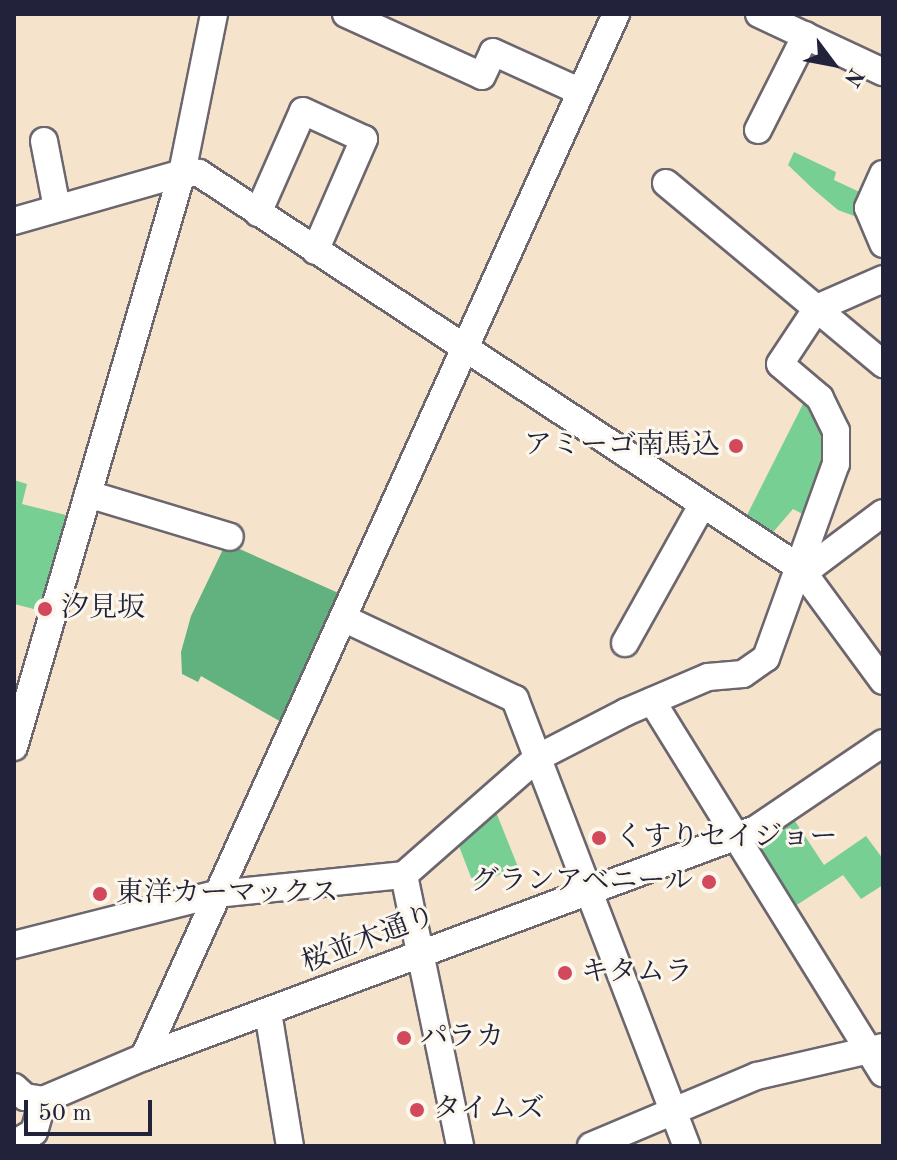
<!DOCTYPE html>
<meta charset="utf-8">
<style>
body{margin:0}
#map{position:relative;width:897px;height:1160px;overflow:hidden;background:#f6e3cc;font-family:"Old Standard TT","Noto Serif JP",serif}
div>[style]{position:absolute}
.green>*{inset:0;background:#77cf94}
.forest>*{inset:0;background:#61b27e}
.roads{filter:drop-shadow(2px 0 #6c666e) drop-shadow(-2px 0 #6c666e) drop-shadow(0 2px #6c666e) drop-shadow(0 -2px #6c666e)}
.minor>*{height:26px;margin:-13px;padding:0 13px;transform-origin:13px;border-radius:13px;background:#fff}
.dots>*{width:22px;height:22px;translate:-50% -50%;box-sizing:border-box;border:4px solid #fbf7ec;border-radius:50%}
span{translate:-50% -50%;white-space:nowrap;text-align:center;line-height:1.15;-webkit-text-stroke:6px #fbf7ec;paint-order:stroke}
.poi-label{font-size:28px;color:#22223b}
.right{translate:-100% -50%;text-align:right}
.left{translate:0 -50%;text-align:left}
.street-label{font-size:28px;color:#22223b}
.frame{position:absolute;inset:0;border:16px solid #22223b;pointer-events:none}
.north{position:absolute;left:793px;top:24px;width:80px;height:80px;-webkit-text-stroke:6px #fbf7ec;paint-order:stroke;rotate:122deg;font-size:22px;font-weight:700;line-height:32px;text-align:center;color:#22223b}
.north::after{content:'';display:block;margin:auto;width:28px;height:36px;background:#22223b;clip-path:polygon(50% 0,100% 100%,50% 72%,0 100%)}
.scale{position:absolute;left:24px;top:1100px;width:128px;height:36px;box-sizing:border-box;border:4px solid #22223b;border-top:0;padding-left:10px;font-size:24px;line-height:28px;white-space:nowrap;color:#22223b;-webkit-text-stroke:6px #fbf7ec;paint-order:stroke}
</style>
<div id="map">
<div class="green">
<i style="clip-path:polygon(794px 152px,836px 172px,834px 180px,866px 195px,865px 220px,838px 210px,812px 188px,788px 165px)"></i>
<i style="clip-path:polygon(804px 402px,819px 412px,831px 451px,812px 519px,793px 509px,768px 538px,744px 521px)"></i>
<i style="clip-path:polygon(14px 480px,27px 484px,22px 504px,74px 517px,46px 612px,14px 604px)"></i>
<i style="clip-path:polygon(496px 812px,518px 867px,474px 885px,457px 841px,481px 818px)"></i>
<i style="clip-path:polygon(791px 815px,824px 865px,866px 836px,883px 859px,883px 885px,861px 899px,843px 875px,789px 910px,753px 840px)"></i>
</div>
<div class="forest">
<i style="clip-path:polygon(226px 543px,343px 595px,283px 723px,201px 676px,198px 682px,182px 674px,181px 652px,191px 616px)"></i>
</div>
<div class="roads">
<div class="minor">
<i style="left:346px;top:14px;width:149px;rotate:24.5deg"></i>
<i style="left:482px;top:76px;width:26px;rotate:-65deg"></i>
<i style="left:493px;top:52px;width:94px;rotate:24.4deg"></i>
<i style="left:759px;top:14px;width:137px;rotate:25.1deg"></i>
<i style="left:758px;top:130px;width:106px;rotate:-63.2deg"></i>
<i style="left:44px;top:141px;width:68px;rotate:79deg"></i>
<i style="left:883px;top:174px;width:37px;rotate:114deg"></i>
<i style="left:868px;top:208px;width:39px;rotate:67deg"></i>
<i style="left:666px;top:183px;width:283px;rotate:39.8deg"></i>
<i style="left:258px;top:213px;width:111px;rotate:-66.2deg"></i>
<i style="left:303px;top:111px;width:67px;rotate:24.7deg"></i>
<i style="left:364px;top:139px;width:122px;rotate:113.6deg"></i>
<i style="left:14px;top:221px;width:175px;rotate:-15.9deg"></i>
<i style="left:182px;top:173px;width:17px"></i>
<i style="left:199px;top:173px;width:719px;rotate:33.31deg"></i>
<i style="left:800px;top:568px;width:140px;rotate:53.7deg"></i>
<i style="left:88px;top:494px;width:148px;rotate:16.8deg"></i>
<i style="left:803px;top:573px;width:100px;rotate:-36.9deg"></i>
<i style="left:343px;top:618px;width:190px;rotate:25.2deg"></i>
<i style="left:515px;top:699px;width:479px;rotate:69deg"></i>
<i style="left:625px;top:643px;width:158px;rotate:-60.8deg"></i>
<i style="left:652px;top:701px;width:438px;rotate:58.2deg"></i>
<i style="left:14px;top:747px;width:598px;rotate:-73.69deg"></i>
<i style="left:182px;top:173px;width:162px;rotate:-78.6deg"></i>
<i style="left:404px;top:875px;width:277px;rotate:78.3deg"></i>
<i style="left:14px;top:945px;width:208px;rotate:-14.2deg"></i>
<i style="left:216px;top:894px;width:189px;rotate:-5.8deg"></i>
<i style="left:404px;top:875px;width:177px;rotate:-41.3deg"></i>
<i style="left:537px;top:758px;width:100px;rotate:-27.3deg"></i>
<i style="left:626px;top:712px;width:89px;rotate:-23.1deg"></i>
<i style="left:708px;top:677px;width:35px;rotate:-5deg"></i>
<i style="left:743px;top:674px;width:28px;rotate:-35deg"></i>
<i style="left:766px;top:658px;width:206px;rotate:-70.2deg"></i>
<i style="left:836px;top:464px;width:33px;rotate:-90deg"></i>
<i style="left:836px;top:431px;width:37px;rotate:-116deg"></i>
<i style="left:820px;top:398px;width:52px;rotate:-139.6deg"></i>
<i style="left:780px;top:364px;width:67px;rotate:-56.5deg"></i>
<i style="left:817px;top:308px;width:72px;rotate:-23.7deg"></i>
<i style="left:268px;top:1012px;width:136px;rotate:80.7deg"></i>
<i style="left:144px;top:1057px;width:1145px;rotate:-65.65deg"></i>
<i style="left:14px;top:1087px;width:15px;rotate:42deg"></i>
<i style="left:25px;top:1097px;width:18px;rotate:9deg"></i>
<i style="left:43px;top:1100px;width:110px;rotate:-23.1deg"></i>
<i style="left:144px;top:1057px;width:653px;rotate:-20.43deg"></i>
<i style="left:756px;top:829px;width:153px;rotate:-34.1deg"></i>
<i style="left:14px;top:1144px;width:23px;rotate:-31deg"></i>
<i style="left:34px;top:1132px;width:33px;rotate:-74deg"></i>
<i style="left:591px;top:1146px;width:180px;rotate:-22.9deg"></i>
<i style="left:757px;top:1076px;width:129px;rotate:-13deg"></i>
</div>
</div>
<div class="dots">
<i style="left:736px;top:446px;background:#d1495b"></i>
<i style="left:45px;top:609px;background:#d1495b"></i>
<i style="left:599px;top:838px;background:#d1495b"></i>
<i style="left:709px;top:882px;background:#d1495b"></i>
<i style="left:100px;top:894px;background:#d1495b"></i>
<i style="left:565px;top:973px;background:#d1495b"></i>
<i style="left:404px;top:1038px;background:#d1495b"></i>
<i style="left:417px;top:1110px;background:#d1495b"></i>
</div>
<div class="poi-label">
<span class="right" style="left:720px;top:446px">アミーゴ南馬込</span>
<span class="left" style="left:61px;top:609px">汐見坂</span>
<span class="left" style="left:615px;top:838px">くすりセイジョー</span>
<span class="right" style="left:693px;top:882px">グランアベニール</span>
<span class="left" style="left:116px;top:894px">東洋カーマックス</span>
<span class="left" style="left:581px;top:973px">キタムラ</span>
<span class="left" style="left:420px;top:1038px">パラカ</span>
<span class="left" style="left:433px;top:1110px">タイムズ</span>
</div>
<div class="street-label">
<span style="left:369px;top:940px;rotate:-21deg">桜並木通り</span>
</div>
<div class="frame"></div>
<div class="north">N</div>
<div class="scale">50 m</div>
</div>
